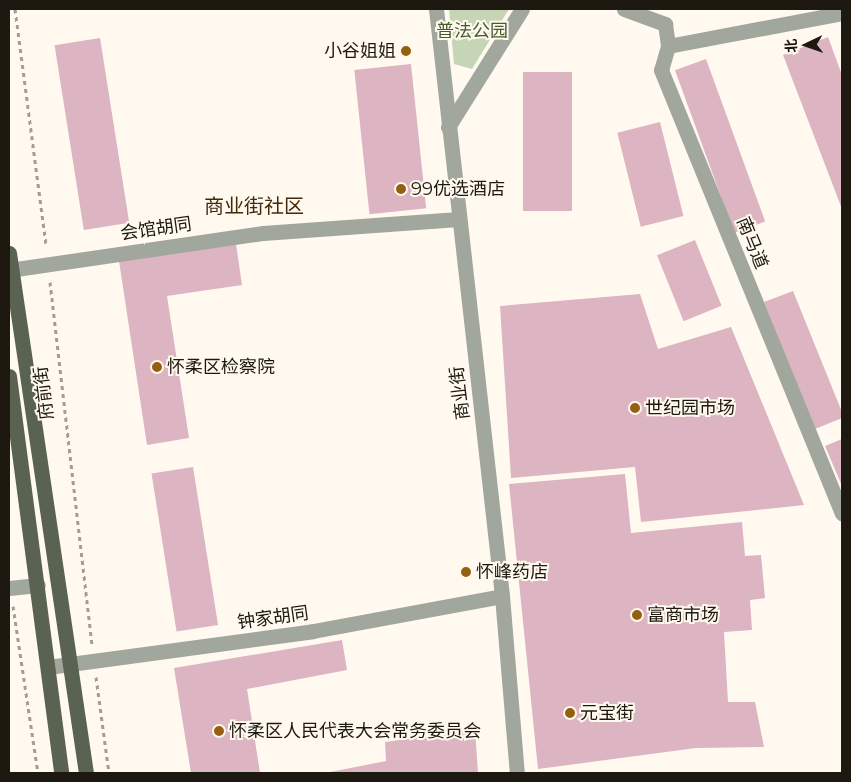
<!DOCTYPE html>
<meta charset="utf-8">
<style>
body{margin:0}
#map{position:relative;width:851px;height:782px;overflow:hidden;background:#fff9f0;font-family:Montserrat,"Noto Sans SC",sans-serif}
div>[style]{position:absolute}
.green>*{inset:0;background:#c5d5b5}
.building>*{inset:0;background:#ddb4c1;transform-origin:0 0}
.path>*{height:3px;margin-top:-1.5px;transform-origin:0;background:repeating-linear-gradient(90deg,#a39e95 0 4px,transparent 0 8px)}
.minor>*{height:15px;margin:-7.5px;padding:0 7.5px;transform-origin:7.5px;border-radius:7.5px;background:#a2a79d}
.major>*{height:15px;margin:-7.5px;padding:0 7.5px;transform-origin:7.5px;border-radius:7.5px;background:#5a6351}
.dots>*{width:14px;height:14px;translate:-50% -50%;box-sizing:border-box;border:2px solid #fff9f0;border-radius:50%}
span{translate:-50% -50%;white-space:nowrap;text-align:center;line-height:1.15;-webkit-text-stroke:4px #fff9f0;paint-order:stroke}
.park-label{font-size:18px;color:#465d2b}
.poi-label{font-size:18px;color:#1d1910}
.right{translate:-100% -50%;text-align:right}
.left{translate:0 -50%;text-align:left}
.street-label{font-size:18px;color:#1d1910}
.quarter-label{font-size:20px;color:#432a07}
.frame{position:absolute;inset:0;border:10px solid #1d1910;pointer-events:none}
.north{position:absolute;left:781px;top:20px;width:50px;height:50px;-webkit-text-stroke:4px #fff9f0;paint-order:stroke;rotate:267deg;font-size:14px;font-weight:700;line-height:20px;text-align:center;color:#1d1910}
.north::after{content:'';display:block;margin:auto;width:18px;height:22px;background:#1d1910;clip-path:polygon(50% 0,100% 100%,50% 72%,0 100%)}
</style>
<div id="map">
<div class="green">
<i style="clip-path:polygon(449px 9px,509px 9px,472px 69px,454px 64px)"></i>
</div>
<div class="building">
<i style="clip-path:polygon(828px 37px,842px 75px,842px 209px,783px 55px)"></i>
<i style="left:100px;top:38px;width:187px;height:46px;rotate:81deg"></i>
<i style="left:706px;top:59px;width:173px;height:33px;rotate:70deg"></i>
<i style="left:411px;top:64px;width:145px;height:57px;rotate:84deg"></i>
<i style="left:523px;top:72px;width:49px;height:139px"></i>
<i style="left:660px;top:122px;width:97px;height:44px;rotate:76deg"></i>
<i style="left:695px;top:240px;width:71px;height:41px;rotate:68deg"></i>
<i style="clip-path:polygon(236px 244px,242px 285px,167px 296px,189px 438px,147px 445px,119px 261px)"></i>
<i style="clip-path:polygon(793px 291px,842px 412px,842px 418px,815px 429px,764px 302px)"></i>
<i style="clip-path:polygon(640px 294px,658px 349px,731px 327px,804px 505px,641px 522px,635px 467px,511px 478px,500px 306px)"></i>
<i style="clip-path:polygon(842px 439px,842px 486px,825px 446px)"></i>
<i style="left:193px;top:467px;width:160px;height:42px;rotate:81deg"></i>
<i style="clip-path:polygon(625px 474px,631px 533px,742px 522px,745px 556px,761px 555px,765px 598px,750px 600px,752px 630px,724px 632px,728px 702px,755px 702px,764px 747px,696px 748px,538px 769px,509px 484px)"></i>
<i style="clip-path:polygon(342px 640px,347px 670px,247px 689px,260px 773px,191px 773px,174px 668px)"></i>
<i style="clip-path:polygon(475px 730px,478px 773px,325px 773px,386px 761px,385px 742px)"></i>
</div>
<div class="path">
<i style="left:15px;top:9px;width:239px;rotate:82.5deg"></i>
<i style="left:50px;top:282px;width:364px;rotate:83.4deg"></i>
<i style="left:13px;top:606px;width:169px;rotate:81.5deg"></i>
<i style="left:96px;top:677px;width:97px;rotate:82.3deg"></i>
</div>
<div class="minor">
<i style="left:436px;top:9px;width:591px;rotate:83.58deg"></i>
<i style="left:502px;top:596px;width:178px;rotate:85.2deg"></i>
<i style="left:624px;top:9px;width:44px;rotate:20.1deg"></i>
<i style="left:665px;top:24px;width:22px;rotate:82deg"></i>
<i style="left:668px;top:46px;width:25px;rotate:106deg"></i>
<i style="left:661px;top:70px;width:479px;rotate:67.8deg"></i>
<i style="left:668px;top:46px;width:177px;rotate:-10.7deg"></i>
<i style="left:448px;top:127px;width:139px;rotate:-57.9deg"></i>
<i style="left:9px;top:270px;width:257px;rotate:-8.3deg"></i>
<i style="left:263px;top:233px;width:196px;rotate:-4.1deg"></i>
<i style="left:9px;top:588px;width:29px;rotate:-6deg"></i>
<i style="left:48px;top:667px;width:267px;rotate:-7.7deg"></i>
<i style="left:313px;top:631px;width:192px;rotate:-10.5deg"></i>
</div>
<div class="major">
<i style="left:9px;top:253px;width:526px;rotate:81.58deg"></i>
<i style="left:9px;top:376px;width:400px;rotate:82.5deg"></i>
</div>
<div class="dots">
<i style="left:406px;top:51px;background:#936011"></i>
<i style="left:401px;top:189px;background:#936011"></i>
<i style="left:157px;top:367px;background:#936011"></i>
<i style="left:635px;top:408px;background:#936011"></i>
<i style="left:466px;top:572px;background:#936011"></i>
<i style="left:637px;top:615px;background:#936011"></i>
<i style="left:570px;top:713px;background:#936011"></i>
<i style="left:219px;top:731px;background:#936011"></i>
</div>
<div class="park-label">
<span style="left:472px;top:31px">普法公园</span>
</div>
<div class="poi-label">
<span class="right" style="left:396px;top:51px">小谷姐姐</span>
<span class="left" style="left:411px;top:189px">99优选酒店</span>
<span class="left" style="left:167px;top:367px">怀柔区检察院</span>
<span class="left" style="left:645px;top:408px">世纪园市场</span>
<span class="left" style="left:476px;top:572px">怀峰药店</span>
<span class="left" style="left:647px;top:615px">富商市场</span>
<span class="left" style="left:580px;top:713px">元宝街</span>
<span class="left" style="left:229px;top:731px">怀柔区人民代表大会常务委员会</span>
</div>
<div class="street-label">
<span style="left:156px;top:229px;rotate:-8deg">会馆胡同</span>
<span style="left:752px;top:243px;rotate:68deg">南马道</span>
<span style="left:44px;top:393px;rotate:-97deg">府前街</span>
<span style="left:460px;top:393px;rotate:-97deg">商业街</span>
<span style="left:273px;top:618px;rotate:-8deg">钟家胡同</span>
</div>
<div class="quarter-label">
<span style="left:254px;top:206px">商业街社区</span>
</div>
<div class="frame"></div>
<div class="north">北</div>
</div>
